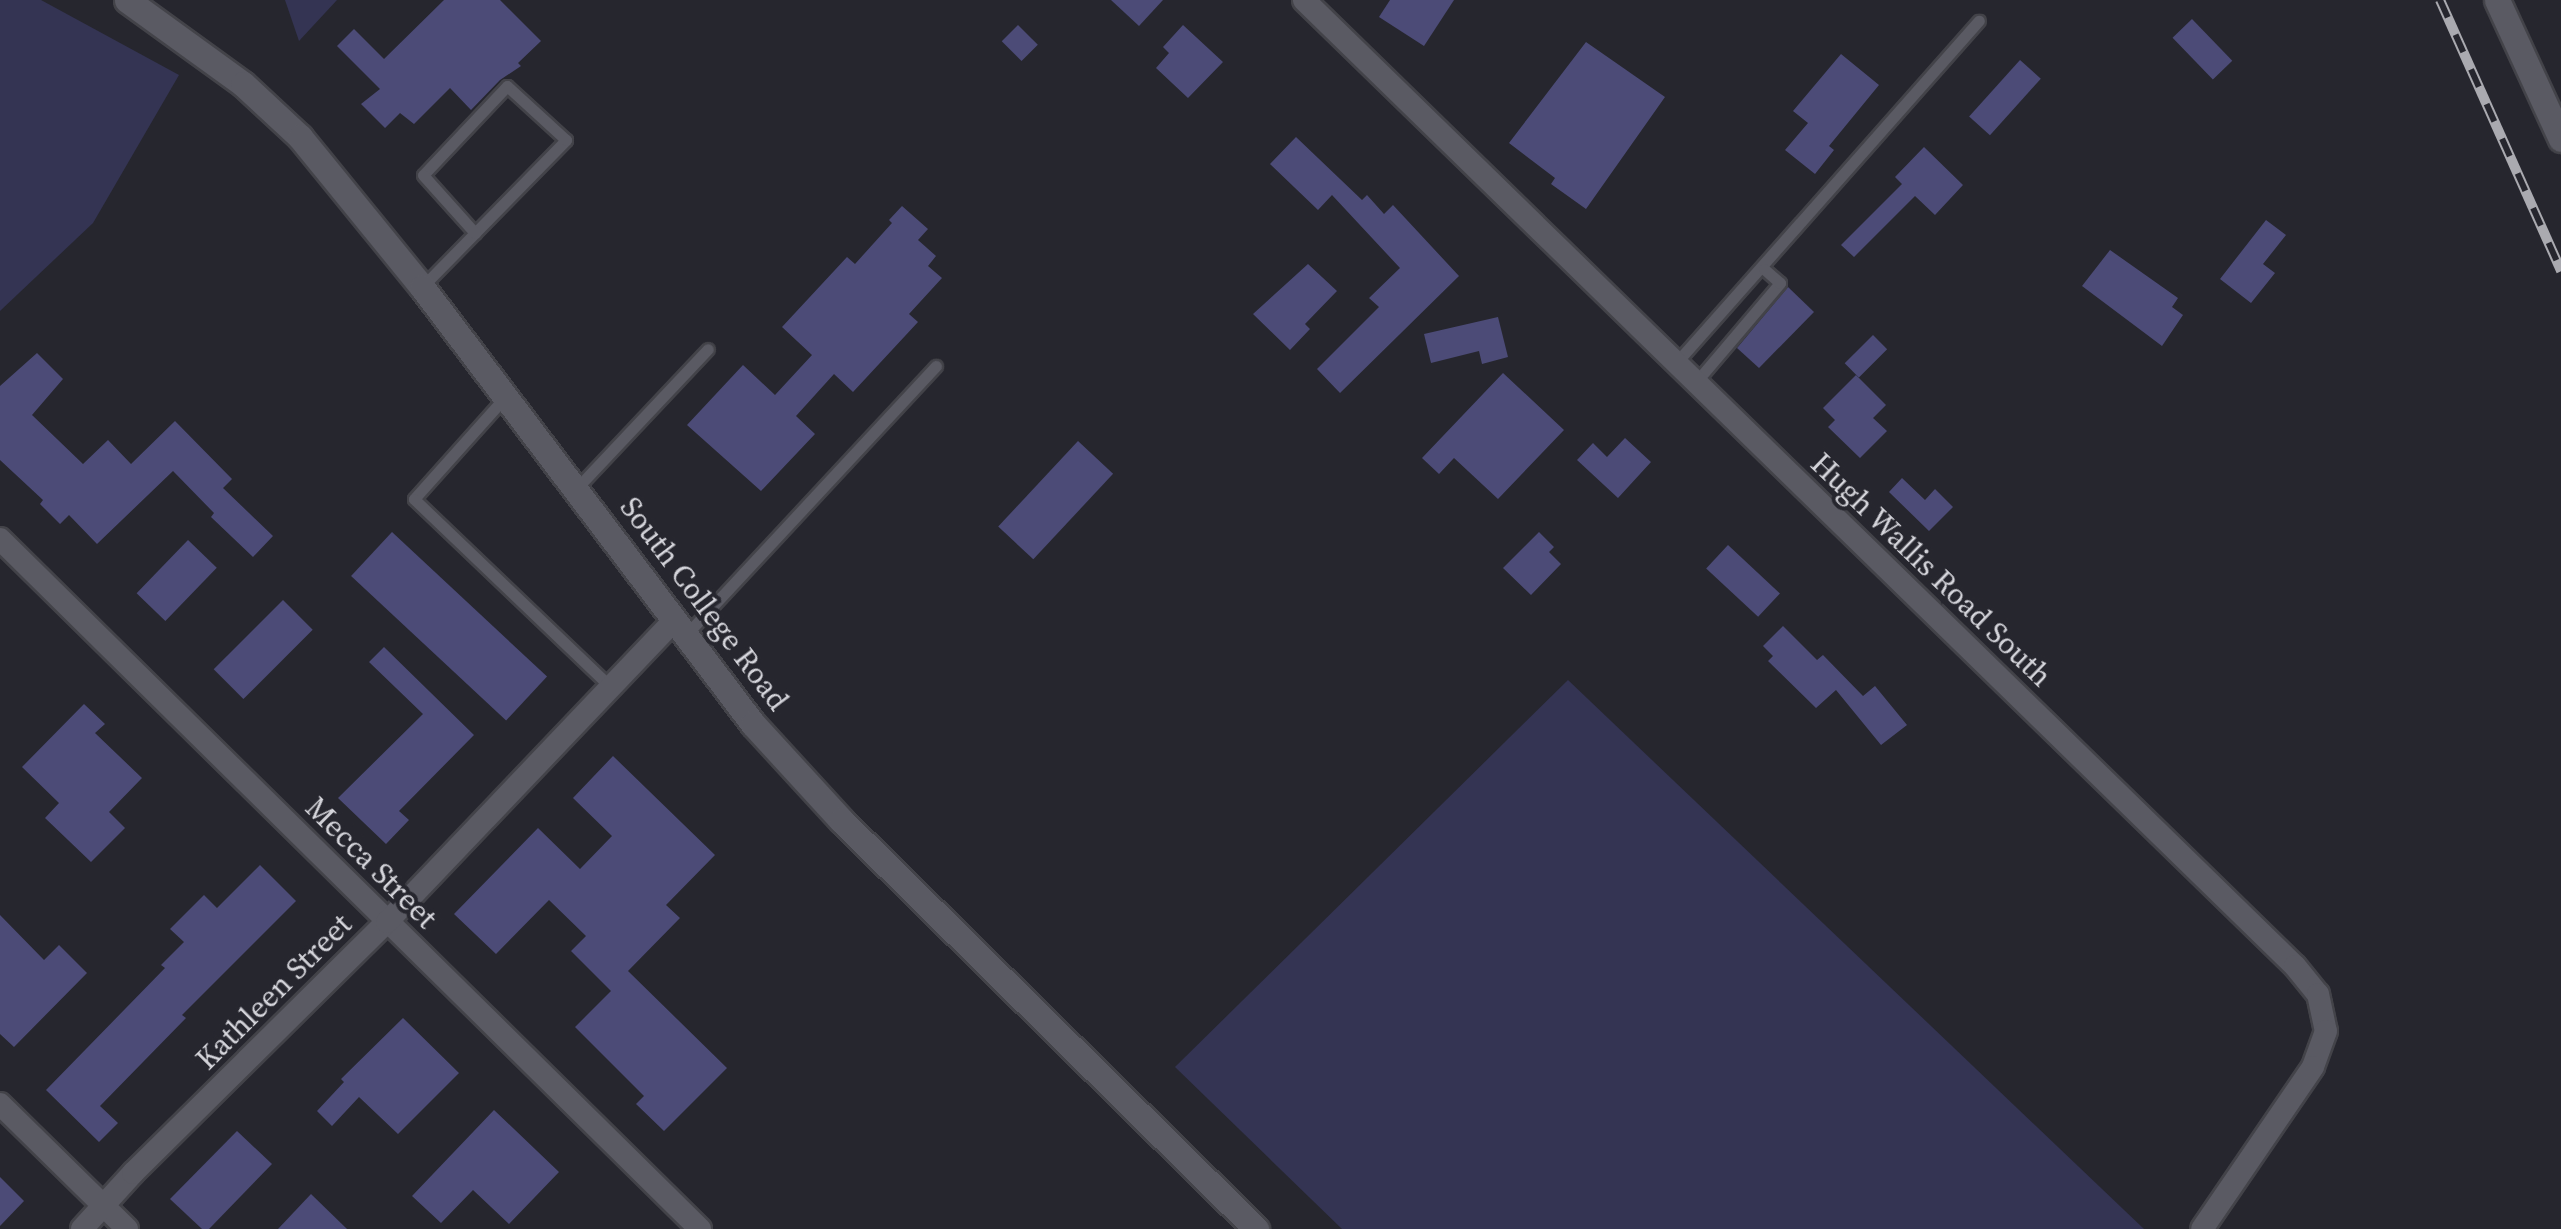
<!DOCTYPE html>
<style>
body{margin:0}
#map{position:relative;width:2561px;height:1229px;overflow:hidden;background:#26262e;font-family:"Source Serif 4",serif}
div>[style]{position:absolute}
.green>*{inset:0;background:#343453}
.building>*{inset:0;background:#4c4b77;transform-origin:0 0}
.roads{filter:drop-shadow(2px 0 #434349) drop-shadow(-2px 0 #434349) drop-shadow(0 2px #434349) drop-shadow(0 -2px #434349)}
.lane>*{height:11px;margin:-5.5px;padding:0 5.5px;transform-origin:5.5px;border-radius:5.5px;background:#5a5a63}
.street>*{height:22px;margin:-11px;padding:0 11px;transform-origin:11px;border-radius:11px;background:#5a5a63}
.secondary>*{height:25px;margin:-12.5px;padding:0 12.5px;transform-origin:12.5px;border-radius:12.5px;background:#5a5a63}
.rail>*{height:10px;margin-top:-5px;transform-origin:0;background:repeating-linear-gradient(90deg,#26262e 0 19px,#aaaab0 0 38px);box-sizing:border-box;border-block:2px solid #aaaab0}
span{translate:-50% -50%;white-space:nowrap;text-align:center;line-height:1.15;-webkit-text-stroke:8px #26262e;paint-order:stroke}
.street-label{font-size:30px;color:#d6d6dc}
</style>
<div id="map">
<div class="green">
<i style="clip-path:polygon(0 0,41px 0,179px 75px,93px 223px,0 311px)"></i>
<i style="clip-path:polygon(285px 0,337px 0,299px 41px)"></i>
<i style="clip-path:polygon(1568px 680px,2144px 1229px,1342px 1229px,1175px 1067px)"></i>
</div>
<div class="building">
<i style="clip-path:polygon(444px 0,500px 0,541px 41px,518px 63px,521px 66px,500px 80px,471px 110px,450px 88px,414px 124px,400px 113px,385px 128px,361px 104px,380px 89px,337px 46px,354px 29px,384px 59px)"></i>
<i style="clip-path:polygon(1111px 0,1163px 0,1139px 26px)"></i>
<i style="clip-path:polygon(1390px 0,1454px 0,1424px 46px,1379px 17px)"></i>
<i style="left:2192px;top:19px;width:58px;height:27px;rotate:46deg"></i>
<i style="left:1018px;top:25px;width:28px;height:23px;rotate:45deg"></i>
<i style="clip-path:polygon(1183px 25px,1223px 62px,1188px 98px,1156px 68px,1169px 53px,1163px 47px)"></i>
<i style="clip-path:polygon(1586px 42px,1665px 97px,1586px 209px,1551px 184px,1555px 178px,1509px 143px)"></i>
<i style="clip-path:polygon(1841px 54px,1879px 85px,1829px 146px,1834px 150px,1815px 174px,1785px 150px,1808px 123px,1793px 111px)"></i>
<i style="left:2020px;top:60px;width:28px;height:76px;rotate:42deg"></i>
<i style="clip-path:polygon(1296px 137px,1362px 200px,1367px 195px,1384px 214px,1393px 205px,1459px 276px,1340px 393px,1317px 369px,1379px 307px,1369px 298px,1400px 268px,1332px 195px,1318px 210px,1270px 164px)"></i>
<i style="clip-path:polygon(1924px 147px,1963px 185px,1935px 215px,1915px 196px,1854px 257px,1841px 245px,1902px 184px,1895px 177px)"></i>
<i style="clip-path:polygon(902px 206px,928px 229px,918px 240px,936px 256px,928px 266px,942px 278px,909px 314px,918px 322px,853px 392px,834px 374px,796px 416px,815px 434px,761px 491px,687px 425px,743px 365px,775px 395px,812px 355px,782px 327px,847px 257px,855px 264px,892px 223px,889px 220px)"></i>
<i style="clip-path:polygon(2266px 220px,2286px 235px,2263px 264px,2275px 273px,2251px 303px,2220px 279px)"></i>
<i style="clip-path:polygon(2110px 250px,2178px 298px,2172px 307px,2183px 315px,2162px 346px,2082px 286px)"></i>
<i style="clip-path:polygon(1308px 264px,1337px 291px,1305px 324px,1310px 329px,1290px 350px,1253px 314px)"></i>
<i style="clip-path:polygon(1788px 287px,1814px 312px,1759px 368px,1737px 348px)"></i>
<i style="clip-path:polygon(1498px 317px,1508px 357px,1482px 364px,1479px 351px,1431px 363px,1424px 334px)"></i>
<i style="left:1873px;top:335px;width:20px;height:40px;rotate:45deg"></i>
<i style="clip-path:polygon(37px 353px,63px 379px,32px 415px,83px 464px,108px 440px,131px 464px,175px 421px,232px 479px,223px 488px,273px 536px,253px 557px,211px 517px,214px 513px,173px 471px,97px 544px,69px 515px,60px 524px,40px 504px,43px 500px,0 460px,0 386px)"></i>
<i style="clip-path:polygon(1503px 373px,1564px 430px,1498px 499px,1454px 458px,1439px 474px,1422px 458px)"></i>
<i style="clip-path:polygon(1856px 375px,1886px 405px,1873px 418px,1887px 431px,1860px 458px,1828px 427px,1835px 420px,1823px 408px)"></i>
<i style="clip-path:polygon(1625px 438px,1651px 462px,1618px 498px,1577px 460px,1593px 443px,1607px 457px)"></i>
<i style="left:1078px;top:441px;width:48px;height:117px;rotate:43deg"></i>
<i style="clip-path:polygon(1902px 478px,1925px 500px,1935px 489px,1953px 507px,1929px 531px,1889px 492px)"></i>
<i style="left:392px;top:532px;width:212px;height:60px;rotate:43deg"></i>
<i style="clip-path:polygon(1539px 532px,1554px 547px,1549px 552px,1561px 564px,1531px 595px,1503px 568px)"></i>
<i style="left:188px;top:540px;width:40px;height:74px;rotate:44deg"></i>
<i style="left:1728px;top:545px;width:71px;height:32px;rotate:43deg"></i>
<i style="left:283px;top:600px;width:42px;height:98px;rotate:45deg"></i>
<i style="clip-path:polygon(1783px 626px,1817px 660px,1823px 655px,1863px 696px,1875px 686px,1907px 725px,1881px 745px,1836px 690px,1816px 708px,1768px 661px,1773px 656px,1763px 646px)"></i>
<i style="clip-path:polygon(384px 647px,474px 735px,399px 811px,409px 820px,386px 844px,338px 798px,423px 714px,369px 662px)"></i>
<i style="clip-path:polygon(84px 704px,105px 724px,95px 733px,142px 778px,109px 812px,125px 828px,91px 862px,45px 818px,59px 803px,22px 767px)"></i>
<i style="clip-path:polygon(613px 756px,715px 855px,666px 905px,680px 918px,628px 971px,727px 1068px,664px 1131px,636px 1104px,644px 1096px,575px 1027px,611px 991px,571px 951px,586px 936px,549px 900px,496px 954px,454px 914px,538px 828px,580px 869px,612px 836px,573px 798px)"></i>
<i style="clip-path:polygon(260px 865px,296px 901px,182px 1015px,186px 1018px,100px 1106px,118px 1123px,99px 1142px,46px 1090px,165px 968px,161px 965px,184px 942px,170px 929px,204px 895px,217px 908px)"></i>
<i style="clip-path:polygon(0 915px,44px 960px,59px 945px,87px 973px,14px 1047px,0 1034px)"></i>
<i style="clip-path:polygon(403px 1018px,459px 1073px,398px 1134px,359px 1097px,332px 1126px,317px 1111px,344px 1082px,341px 1079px)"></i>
<i style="clip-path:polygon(494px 1110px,559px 1172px,509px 1224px,473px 1190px,441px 1223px,412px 1196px)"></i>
<i style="clip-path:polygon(237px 1131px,272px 1164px,209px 1229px,202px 1229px,170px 1199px)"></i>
<i style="clip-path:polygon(0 1177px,24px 1201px,0 1226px)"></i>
<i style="clip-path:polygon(311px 1194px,347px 1229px,278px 1229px)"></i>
</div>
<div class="roads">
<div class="lane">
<i style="left:422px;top:287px;width:206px;rotate:-45.6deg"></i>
<i style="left:566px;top:140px;width:80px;rotate:-137.5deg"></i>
<i style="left:507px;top:86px;width:122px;rotate:133.3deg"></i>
<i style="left:423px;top:175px;width:78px;rotate:48.1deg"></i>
<i style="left:1676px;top:363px;width:457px;rotate:-48.5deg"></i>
<i style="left:1696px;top:382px;width:130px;rotate:-49.7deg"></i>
<i style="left:1780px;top:283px;width:21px;rotate:-139deg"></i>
<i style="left:506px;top:396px;width:138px;rotate:131.8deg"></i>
<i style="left:414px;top:499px;width:272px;rotate:43.7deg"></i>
<i style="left:576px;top:489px;width:192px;rotate:-46.7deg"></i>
<i style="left:684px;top:637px;width:370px;rotate:-47.1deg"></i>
</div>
<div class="street">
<i style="left:1304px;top:0;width:1384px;rotate:44.27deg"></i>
<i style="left:2295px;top:966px;width:36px;rotate:51deg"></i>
<i style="left:2318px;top:994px;width:38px;rotate:78deg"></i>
<i style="left:2326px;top:1031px;width:38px;rotate:110deg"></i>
<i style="left:2313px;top:1067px;width:196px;rotate:124.4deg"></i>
<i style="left:0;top:539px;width:983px;rotate:44.59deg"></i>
<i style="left:0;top:1104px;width:178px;rotate:44.5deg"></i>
<i style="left:82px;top:1229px;width:76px;rotate:-47.7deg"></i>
<i style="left:133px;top:1173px;width:357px;rotate:-44.7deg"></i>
<i style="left:387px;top:922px;width:414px;rotate:-46.4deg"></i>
</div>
<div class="secondary">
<i style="left:127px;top:0;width:143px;rotate:35.9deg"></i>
<i style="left:243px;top:84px;width:78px;rotate:42.9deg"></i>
<i style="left:300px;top:137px;width:193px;rotate:50.9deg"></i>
<i style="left:422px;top:287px;width:548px;rotate:52.86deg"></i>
<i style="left:753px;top:724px;width:130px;rotate:47.5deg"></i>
<i style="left:841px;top:820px;width:583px;rotate:44.58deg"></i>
<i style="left:2497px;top:0;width:153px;rotate:65.3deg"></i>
</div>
</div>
<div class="rail">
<i style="left:2440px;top:0;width:297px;rotate:65.9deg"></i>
</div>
<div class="street-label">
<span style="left:1931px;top:570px;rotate:44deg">Hugh Wallis Road South</span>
<span style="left:704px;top:604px;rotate:53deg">South College Road</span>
<span style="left:371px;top:863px;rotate:45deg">Mecca Street</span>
<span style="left:274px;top:992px;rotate:-45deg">Kathleen Street</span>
</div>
</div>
